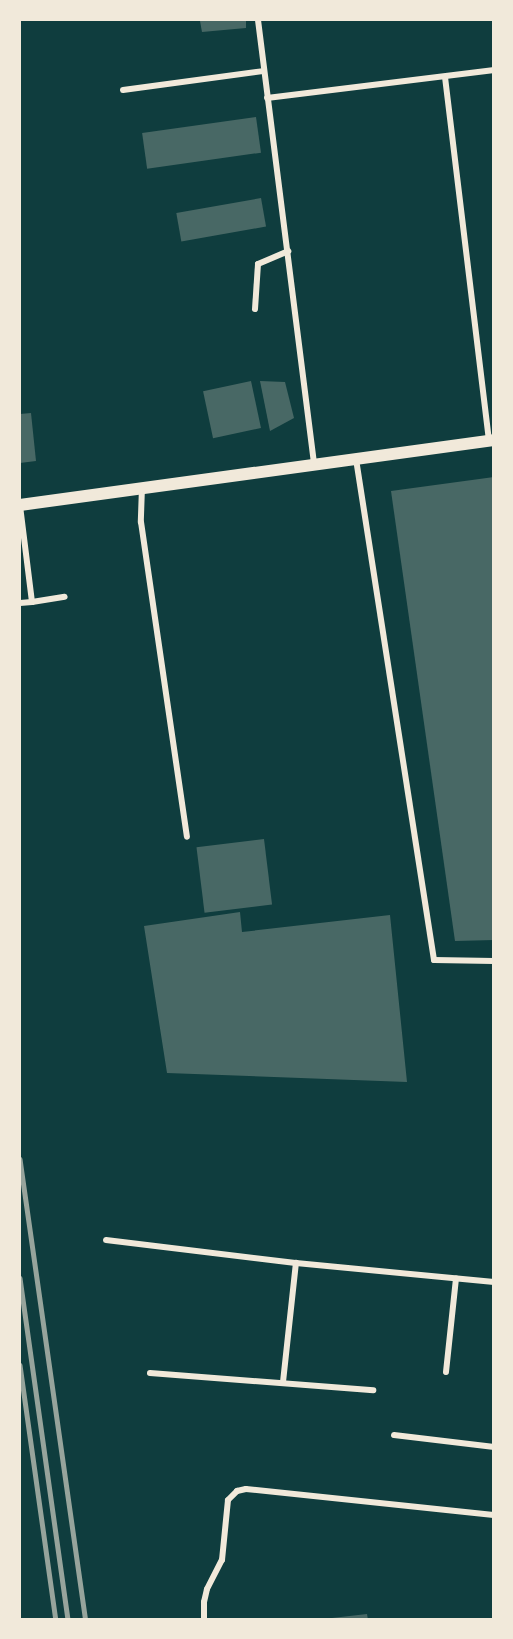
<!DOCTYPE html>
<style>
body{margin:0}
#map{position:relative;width:513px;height:1639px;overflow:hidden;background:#0f3d3e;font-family:"Golos Text",sans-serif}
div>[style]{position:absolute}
.building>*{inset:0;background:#486865;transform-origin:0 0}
.minor>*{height:6px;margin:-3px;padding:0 3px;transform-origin:3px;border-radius:3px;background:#f1e9da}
.secondary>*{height:12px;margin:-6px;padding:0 6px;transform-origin:6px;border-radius:6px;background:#f1e9da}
.rail>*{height:4.5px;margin:-2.25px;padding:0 2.25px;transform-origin:2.25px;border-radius:2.25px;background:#97a49c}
span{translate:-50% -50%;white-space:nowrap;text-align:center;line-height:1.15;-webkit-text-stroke:4.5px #f1e9da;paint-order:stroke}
.frame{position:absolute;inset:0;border:21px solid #f1e9da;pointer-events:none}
</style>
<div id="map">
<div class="building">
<i style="clip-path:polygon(246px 20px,246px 28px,202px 32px,200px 21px)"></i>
<i style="left:256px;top:117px;width:36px;height:115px;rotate:82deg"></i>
<i style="left:261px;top:198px;width:29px;height:86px;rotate:80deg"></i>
<i style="left:251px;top:381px;width:48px;height:49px;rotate:78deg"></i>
<i style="clip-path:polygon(260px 381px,285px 382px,294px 418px,270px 431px)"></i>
<i style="clip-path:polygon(31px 413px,36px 461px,20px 463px,20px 414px)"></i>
<i style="clip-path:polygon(494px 477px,494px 940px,455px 941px,391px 491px)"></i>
<i style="left:264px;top:839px;width:66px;height:68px;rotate:83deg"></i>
<i style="clip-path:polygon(240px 912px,242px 932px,390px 915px,407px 1082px,167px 1073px,144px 926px)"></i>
<i style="clip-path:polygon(367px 1614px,368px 1620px,332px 1620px,332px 1618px)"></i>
</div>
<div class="minor">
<i style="left:258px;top:20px;width:448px;rotate:82.8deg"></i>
<i style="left:445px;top:77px;width:367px;rotate:83.1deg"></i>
<i style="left:123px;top:90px;width:141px;rotate:-7.7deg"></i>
<i style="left:267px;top:98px;width:229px;rotate:-7deg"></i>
<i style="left:255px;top:309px;width:45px;rotate:-86.2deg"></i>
<i style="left:258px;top:264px;width:33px;rotate:-23deg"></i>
<i style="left:356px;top:459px;width:507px;rotate:81.15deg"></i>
<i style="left:434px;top:960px;width:60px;rotate:1deg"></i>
<i style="left:142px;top:487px;width:35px;rotate:92deg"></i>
<i style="left:141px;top:522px;width:318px;rotate:81.7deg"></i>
<i style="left:32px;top:602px;width:33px;rotate:-9deg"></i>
<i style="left:20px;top:603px;width:12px;rotate:-5deg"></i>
<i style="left:32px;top:602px;width:98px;rotate:-97.1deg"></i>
<i style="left:106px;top:1240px;width:191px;rotate:6.9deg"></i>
<i style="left:296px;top:1263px;width:199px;rotate:5.5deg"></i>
<i style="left:446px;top:1372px;width:94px;rotate:-83.9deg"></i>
<i style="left:150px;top:1373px;width:224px;rotate:4.4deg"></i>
<i style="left:283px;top:1382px;width:120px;rotate:-83.8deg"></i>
<i style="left:394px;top:1435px;width:101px;rotate:6.8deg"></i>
<i style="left:204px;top:1620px;width:18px;rotate:-90deg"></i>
<i style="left:204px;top:1602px;width:13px;rotate:-77deg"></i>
<i style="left:207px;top:1589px;width:33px;rotate:-63deg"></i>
<i style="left:222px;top:1560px;width:60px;rotate:-84.3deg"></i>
<i style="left:228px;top:1500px;width:13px;rotate:-45deg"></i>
<i style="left:237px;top:1491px;width:9px;rotate:-13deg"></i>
<i style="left:246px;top:1489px;width:249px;rotate:6deg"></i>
</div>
<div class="secondary">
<i style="left:20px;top:505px;width:478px;rotate:-7.8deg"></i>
</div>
<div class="rail">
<i style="left:20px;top:1159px;width:466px;rotate:81.9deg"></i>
<i style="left:20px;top:1278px;width:345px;rotate:82deg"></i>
<i style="left:20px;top:1365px;width:258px;rotate:82deg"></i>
</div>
<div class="frame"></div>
</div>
